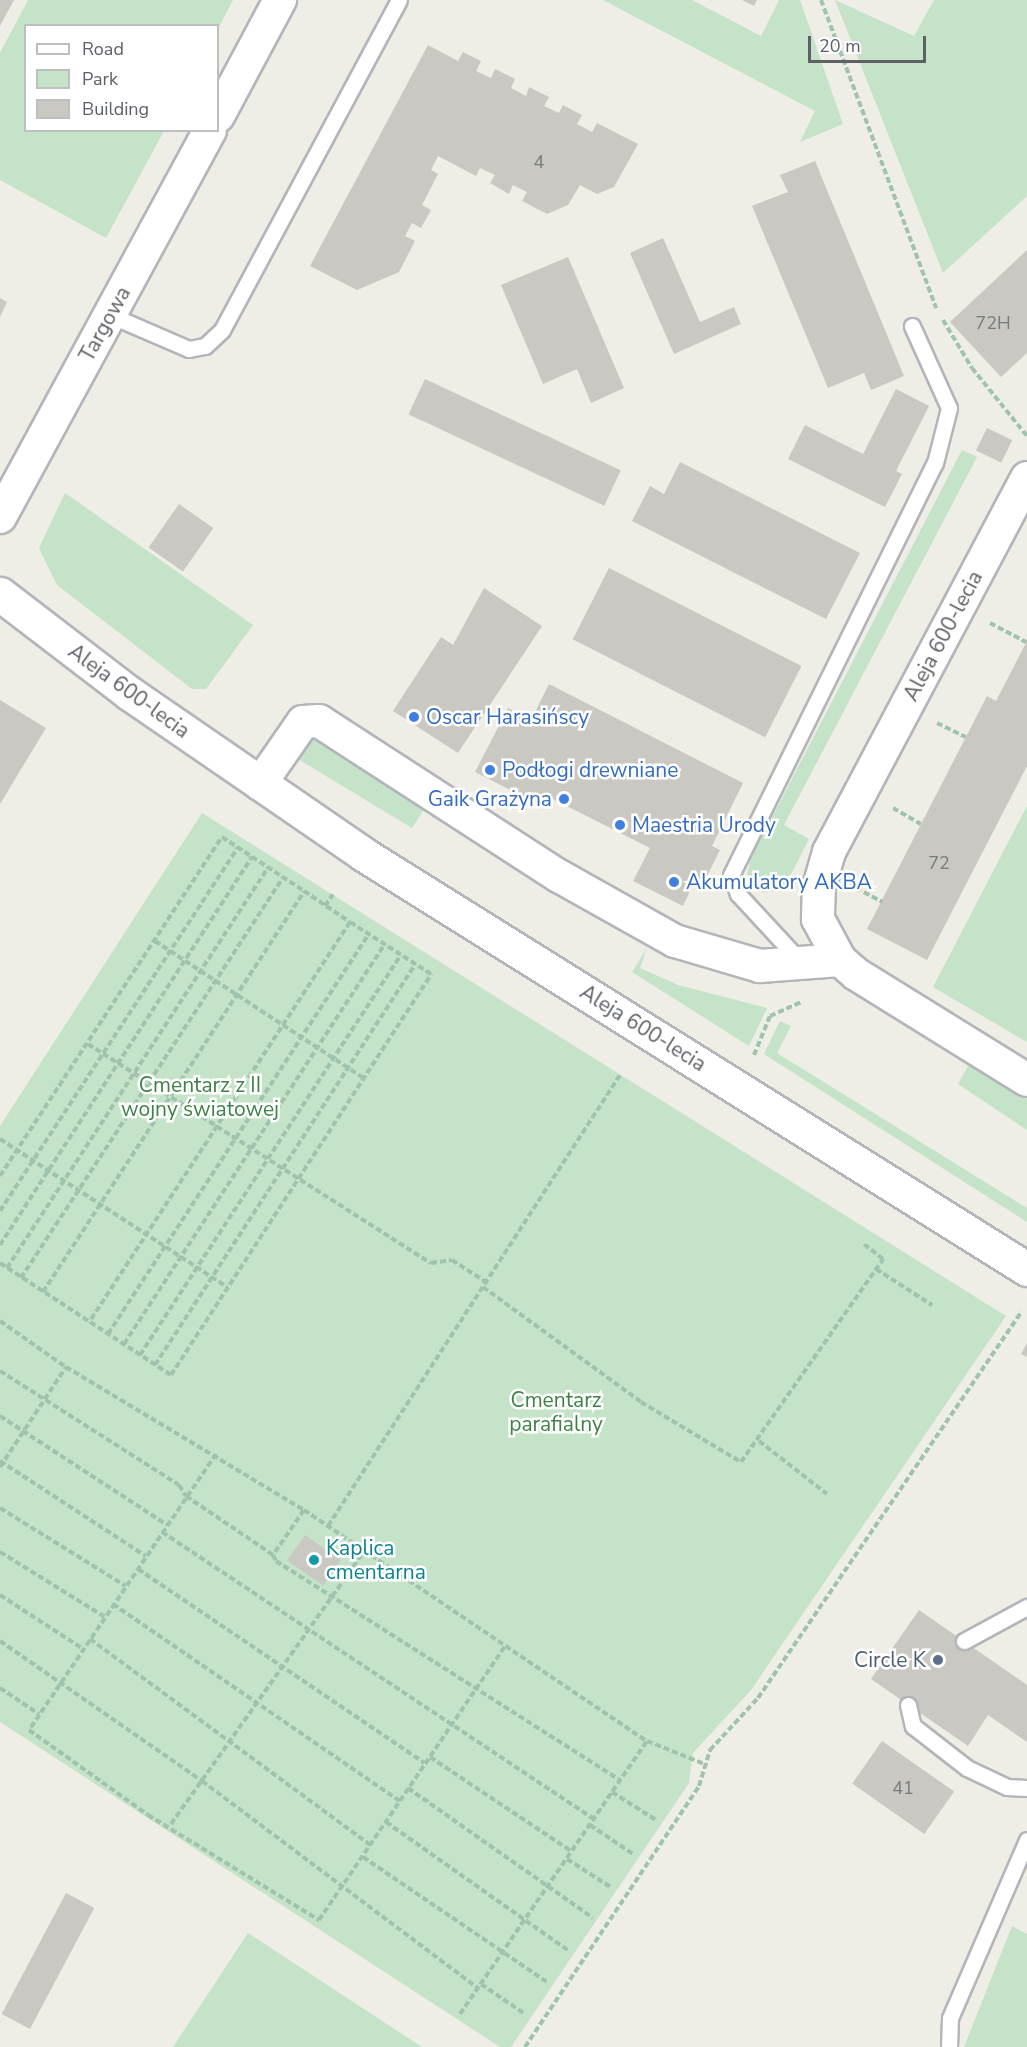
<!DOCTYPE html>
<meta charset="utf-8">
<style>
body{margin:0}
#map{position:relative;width:1027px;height:2047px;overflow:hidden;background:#eeede6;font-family:"Nunito Sans",sans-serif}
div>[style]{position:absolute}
.green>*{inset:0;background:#c5e3c8}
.building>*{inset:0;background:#c9c8c2;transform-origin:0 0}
.path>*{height:4px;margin-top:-2px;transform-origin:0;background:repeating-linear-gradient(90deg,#9fc3ad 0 6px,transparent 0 9px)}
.roads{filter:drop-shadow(2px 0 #b3b5b9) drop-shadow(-2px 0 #b3b5b9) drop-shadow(0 2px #b3b5b9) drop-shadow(0 -2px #b3b5b9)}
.lane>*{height:15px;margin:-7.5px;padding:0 7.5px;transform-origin:7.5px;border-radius:7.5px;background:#fff}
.street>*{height:32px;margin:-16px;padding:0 16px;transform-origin:16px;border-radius:16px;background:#fff}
.secondary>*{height:33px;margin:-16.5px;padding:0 16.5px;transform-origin:16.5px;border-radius:16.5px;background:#fff}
.dots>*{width:16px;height:16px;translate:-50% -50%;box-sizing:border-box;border:3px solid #fff;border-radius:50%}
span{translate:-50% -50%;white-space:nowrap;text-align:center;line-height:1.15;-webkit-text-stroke:5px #fff;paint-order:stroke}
.number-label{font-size:18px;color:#787a7c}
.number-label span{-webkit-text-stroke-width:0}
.street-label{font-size:21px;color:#5d6064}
.shop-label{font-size:21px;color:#366cbe}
.left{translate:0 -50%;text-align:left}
.right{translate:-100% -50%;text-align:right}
.park-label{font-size:21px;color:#3f8149}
.culture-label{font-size:21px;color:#0d838f}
.service-label{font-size:21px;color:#4e5e75}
.legend{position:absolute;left:24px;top:24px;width:195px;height:108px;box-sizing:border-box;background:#fff;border:2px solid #bebfc1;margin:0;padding:8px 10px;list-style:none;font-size:18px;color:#5d6064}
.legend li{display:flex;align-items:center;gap:12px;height:30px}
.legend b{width:30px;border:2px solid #bebfc1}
.scale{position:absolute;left:808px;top:36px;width:118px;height:27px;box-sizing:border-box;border:3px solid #5d6064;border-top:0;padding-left:8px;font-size:18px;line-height:21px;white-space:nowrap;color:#5d6064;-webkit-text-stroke:4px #fff;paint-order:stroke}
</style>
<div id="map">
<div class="green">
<i style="clip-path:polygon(28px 0,233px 0,218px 29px,26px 26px,26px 130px,164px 131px,106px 238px,0 180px,0 53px)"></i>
<i style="clip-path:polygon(603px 0,692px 0,761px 36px,779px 0,800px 0,843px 124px,800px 142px,815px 111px)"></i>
<i style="clip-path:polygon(835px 0,914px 36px,934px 0,1027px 0,1027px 196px,943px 273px)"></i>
<i style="clip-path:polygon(962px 450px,977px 457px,784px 825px,809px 839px,783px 890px,763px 893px,747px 875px,751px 858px)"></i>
<i style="clip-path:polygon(65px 493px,253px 625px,206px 689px,192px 689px,57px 585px,39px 548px)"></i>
<i style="clip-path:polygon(310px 738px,426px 806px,412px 828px,288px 753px)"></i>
<i style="clip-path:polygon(1027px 806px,1027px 1042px,933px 987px)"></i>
<i style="clip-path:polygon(202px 813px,1006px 1316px,751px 1690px,693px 1753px,689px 1783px,511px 2047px,500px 2047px,0 1722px,0 1126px)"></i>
<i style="clip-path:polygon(647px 948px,640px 968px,678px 985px,767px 1008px,749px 1046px,632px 972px)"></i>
<i style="clip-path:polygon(780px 1021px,791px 1026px,777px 1053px,1027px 1208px,1027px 1222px,764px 1054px)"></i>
<i style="clip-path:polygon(972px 1059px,1027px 1099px,1027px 1130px,958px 1084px)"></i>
<i style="clip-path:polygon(1012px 1926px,1027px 1934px,1027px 2047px,964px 2047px)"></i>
<i style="clip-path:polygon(248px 1933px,422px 2047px,173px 2047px)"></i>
</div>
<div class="building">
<i style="clip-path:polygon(0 0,14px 0,0 26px)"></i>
<i style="clip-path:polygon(742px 0,757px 0,754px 6px)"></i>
<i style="clip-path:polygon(428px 45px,458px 61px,463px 52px,481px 61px,476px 71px,491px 78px,495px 69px,515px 79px,511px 88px,526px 96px,529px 87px,549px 97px,544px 106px,559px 113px,563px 105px,582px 115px,577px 124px,592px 132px,597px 123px,638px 144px,614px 187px,597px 194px,580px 185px,568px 205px,547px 214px,522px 201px,527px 192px,513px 185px,509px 194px,490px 183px,495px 175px,480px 168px,476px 176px,438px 156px,431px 170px,438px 174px,422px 205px,431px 210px,421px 228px,412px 223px,405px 236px,415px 241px,399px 272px,357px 290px,310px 266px)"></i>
<i style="clip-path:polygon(815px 161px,904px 376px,871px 390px,864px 373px,828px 388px,752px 206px,788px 192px,780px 175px)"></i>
<i style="clip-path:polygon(663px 238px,700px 322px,734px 307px,741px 324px,674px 354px,630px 253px)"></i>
<i style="clip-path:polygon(1027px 250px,1027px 353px,1001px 377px,950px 322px)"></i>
<i style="clip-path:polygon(568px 257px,624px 388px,591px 403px,577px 369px,543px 384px,501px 285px)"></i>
<i style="clip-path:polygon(0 298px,7px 302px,0 317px)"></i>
<i style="left:425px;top:379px;width:216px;height:39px;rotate:25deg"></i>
<i style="clip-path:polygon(896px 389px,929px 406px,896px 471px,902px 474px,885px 507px,788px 459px,805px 425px,863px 454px)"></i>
<i style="left:987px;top:428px;width:28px;height:25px;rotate:26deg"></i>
<i style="clip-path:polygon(680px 462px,860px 553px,826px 619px,632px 521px,650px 486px,664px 494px)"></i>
<i style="left:179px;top:504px;width:42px;height:53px;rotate:35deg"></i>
<i style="left:609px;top:568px;width:216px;height:80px;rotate:27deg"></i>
<i style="clip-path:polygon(484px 588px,542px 626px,458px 753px,393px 711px,441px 637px,453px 645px)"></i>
<i style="clip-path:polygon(1027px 641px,1027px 766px,927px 960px,867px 929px,987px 696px,996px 701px)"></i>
<i style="clip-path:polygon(549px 684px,743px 783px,712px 846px,720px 850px,704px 882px,696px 878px,683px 906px,633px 881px,650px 848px,545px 795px,540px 805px,475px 772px,508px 708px,531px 720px)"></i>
<i style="clip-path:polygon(0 700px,46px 728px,0 804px)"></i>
<i style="clip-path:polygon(1027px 1343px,1027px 1357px,1021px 1354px)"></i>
<i style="left:305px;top:1535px;width:44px;height:31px;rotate:35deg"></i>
<i style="clip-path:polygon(919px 1610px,1027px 1685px,1027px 1742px,988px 1715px,968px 1746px,871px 1679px)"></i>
<i style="left:882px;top:1741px;width:88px;height:52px;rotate:35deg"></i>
<i style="left:66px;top:1893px;width:32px;height:137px;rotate:28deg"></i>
</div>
<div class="path">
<i style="left:821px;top:0;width:329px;rotate:69.5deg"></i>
<i style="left:943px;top:320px;width:56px;rotate:58.9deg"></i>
<i style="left:972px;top:368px;width:87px;rotate:51deg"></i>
<i style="left:990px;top:623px;width:41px;rotate:27.8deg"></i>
<i style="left:937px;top:723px;width:32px;rotate:26deg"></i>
<i style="left:893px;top:808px;width:32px;rotate:30deg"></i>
<i style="left:856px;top:888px;width:30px;rotate:28deg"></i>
<i style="left:325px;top:906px;width:14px;rotate:-56deg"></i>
<i style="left:155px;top:941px;width:248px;rotate:33.3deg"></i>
<i style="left:88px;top:1044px;width:407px;rotate:32.6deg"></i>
<i style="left:431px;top:1263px;width:21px;rotate:-8deg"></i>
<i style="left:452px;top:1260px;width:40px;rotate:32.9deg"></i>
<i style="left:754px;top:1055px;width:42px;rotate:-67.7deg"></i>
<i style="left:770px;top:1016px;width:34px;rotate:-24deg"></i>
<i style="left:0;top:1139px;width:271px;rotate:33.1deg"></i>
<i style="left:0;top:1176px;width:405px;rotate:-56.8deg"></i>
<i style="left:222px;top:837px;width:98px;rotate:33.4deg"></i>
<i style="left:0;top:1211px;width:435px;rotate:-56.8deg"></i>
<i style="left:0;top:1245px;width:463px;rotate:-57deg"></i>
<i style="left:0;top:1263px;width:204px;rotate:33.2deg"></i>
<i style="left:171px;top:1375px;width:478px;rotate:-57deg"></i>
<i style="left:431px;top:974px;width:96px;rotate:-147.3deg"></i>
<i style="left:7px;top:1268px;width:478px;rotate:-56.9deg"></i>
<i style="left:876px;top:1269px;width:67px;rotate:32.7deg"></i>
<i style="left:21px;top:1278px;width:479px;rotate:-56.8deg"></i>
<i style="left:483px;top:1287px;width:195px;rotate:36deg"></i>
<i style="left:641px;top:1402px;width:117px;rotate:31deg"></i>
<i style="left:741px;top:1462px;width:248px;rotate:-55deg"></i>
<i style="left:883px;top:1259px;width:24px;rotate:-142deg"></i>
<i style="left:43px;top:1292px;width:478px;rotate:-56.9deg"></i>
<i style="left:304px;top:891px;width:55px;rotate:34deg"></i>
<i style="left:350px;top:922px;width:478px;rotate:123.1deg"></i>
<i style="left:0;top:1321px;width:80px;rotate:34.9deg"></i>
<i style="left:108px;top:1334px;width:478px;rotate:-56.9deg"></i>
<i style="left:124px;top:1344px;width:478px;rotate:-56.9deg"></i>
<i style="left:140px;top:1355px;width:478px;rotate:-56.9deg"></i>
<i style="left:155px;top:1365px;width:478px;rotate:-57deg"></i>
<i style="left:0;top:1371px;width:212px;rotate:32.5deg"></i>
<i style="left:179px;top:1485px;width:13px;rotate:58deg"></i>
<i style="left:186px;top:1496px;width:105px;rotate:34.1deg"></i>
<i style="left:0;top:1416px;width:199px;rotate:33.1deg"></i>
<i style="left:759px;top:1441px;width:86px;rotate:37.9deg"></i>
<i style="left:216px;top:1454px;width:333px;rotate:124.1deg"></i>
<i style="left:29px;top:1730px;width:146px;rotate:35.5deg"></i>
<i style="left:148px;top:1815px;width:201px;rotate:31.6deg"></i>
<i style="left:319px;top:1920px;width:331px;rotate:-55.8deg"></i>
<i style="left:0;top:1461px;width:174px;rotate:33.1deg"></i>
<i style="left:0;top:1467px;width:120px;rotate:-56.6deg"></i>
<i style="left:66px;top:1367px;width:278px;rotate:31deg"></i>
<i style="left:304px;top:1510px;width:414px;rotate:34deg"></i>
<i style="left:647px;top:1741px;width:65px;rotate:21.8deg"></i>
<i style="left:0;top:1508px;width:148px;rotate:31.8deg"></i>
<i style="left:304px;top:1510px;width:55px;rotate:124.6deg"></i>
<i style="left:273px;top:1555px;width:7px;rotate:63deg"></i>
<i style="left:276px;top:1561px;width:408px;rotate:32.5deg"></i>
<i style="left:328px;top:1526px;width:537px;rotate:-57.08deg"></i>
<i style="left:162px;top:1532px;width:519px;rotate:33.6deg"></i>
<i style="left:0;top:1552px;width:123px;rotate:31.8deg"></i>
<i style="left:138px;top:1569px;width:346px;rotate:34.1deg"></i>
<i style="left:0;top:1595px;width:99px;rotate:33deg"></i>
<i style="left:113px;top:1604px;width:348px;rotate:34.5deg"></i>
<i style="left:90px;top:1639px;width:348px;rotate:36.3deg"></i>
<i style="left:0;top:1641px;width:246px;rotate:34.7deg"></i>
<i style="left:202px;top:1781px;width:345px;rotate:36.9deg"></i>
<i style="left:0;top:1688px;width:47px;rotate:33.7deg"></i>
<i style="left:430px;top:1757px;width:169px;rotate:33.7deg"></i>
<i style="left:408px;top:1788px;width:226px;rotate:35.1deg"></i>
<i style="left:612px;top:1792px;width:52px;rotate:32.5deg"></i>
<i style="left:386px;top:1822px;width:225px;rotate:35.2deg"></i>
<i style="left:171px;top:1824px;width:334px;rotate:-54.7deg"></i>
<i style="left:590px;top:1825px;width:52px;rotate:34deg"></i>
<i style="left:363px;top:1857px;width:222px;rotate:34.2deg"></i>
<i style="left:567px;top:1859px;width:54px;rotate:32.8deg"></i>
<i style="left:481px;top:1984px;width:53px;rotate:34.3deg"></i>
<i style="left:460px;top:2014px;width:331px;rotate:-55.6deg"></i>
<i style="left:525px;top:2047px;width:314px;rotate:-56.3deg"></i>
<i style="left:699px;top:1786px;width:38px;rotate:-73deg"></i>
<i style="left:710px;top:1750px;width:71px;rotate:-47.3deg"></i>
<i style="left:758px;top:1698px;width:468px;rotate:-55.7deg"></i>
</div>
<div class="roads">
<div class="lane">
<i style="left:110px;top:315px;width:86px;rotate:23.3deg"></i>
<i style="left:189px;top:349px;width:16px;rotate:-11deg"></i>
<i style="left:205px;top:346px;width:23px;rotate:-43deg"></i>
<i style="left:222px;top:330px;width:374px;rotate:-61.8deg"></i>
<i style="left:801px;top:962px;width:93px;rotate:-132.8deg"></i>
<i style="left:738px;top:894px;width:20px;rotate:-110deg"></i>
<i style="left:731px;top:875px;width:460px;rotate:-63.7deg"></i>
<i style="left:935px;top:463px;width:57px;rotate:-75.7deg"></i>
<i style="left:949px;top:408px;width:90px;rotate:-114.3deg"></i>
<i style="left:964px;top:1641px;width:72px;rotate:-28.4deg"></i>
<i style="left:908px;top:1705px;width:22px;rotate:77deg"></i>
<i style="left:913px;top:1726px;width:68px;rotate:37.9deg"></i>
<i style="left:967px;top:1768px;width:44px;rotate:25.4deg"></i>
<i style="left:1007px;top:1787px;width:20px;rotate:3deg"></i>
<i style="left:949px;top:2047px;width:29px;rotate:-88deg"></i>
<i style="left:950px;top:2018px;width:194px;rotate:-66.6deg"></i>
</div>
<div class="street">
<i style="left:218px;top:116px;width:132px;rotate:-61.9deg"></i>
<i style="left:1027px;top:478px;width:423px;rotate:117.9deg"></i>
<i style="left:829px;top:852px;width:35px;rotate:106deg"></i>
<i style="left:819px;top:886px;width:33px;rotate:92deg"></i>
<i style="left:818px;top:919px;width:47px;rotate:61.8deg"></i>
<i style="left:840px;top:960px;width:21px;rotate:41deg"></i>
<i style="left:856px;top:974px;width:201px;rotate:31.8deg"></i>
<i style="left:0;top:517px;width:440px;rotate:-61.5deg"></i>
<i style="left:260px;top:784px;width:75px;rotate:-55.3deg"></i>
<i style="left:303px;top:722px;width:16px;rotate:-4deg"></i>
<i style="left:319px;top:721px;width:286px;rotate:32.9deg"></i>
<i style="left:559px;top:876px;width:133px;rotate:29.3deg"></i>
<i style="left:675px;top:941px;width:89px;rotate:16.4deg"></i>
<i style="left:760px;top:966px;width:80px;rotate:-4.3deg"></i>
</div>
<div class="secondary">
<i style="left:0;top:594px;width:163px;rotate:37.5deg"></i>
<i style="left:129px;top:693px;width:284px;rotate:34.5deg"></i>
<i style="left:363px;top:854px;width:783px;rotate:32.01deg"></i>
</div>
</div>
<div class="dots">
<i style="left:414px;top:717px;background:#3f7fe0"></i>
<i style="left:490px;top:770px;background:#3f7fe0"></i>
<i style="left:564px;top:799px;background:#3f7fe0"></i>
<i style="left:620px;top:825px;background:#3f7fe0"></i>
<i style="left:674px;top:882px;background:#3f7fe0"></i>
<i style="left:314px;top:1560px;background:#0f9aa8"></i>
<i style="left:938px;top:1660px;background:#5c6f8a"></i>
</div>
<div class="number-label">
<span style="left:539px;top:162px">4</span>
<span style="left:993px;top:323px">72H</span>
<span style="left:939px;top:863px">72</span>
<span style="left:903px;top:1788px">41</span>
</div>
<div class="street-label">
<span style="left:105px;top:324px;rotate:-61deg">Targowa</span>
<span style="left:943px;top:636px;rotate:-62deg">Aleja 600-lecia</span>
<span style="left:129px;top:691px;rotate:36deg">Aleja 600-lecia</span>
<span style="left:643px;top:1028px;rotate:32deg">Aleja 600-lecia</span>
</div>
<div class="shop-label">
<span class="left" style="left:426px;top:717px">Oscar Harasińscy</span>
<span class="left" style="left:502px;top:770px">Podłogi drewniane</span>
<span class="right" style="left:552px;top:799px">Gaik Grażyna</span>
<span class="left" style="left:632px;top:825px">Maestria Urody</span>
<span class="left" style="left:686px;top:882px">Akumulatory AKBA</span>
</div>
<div class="park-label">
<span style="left:200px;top:1097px">Cmentarz z II<br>wojny światowej</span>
<span style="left:556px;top:1412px">Cmentarz<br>parafialny</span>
</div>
<div class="culture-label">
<span class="left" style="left:326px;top:1560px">Kaplica<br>cmentarna</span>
</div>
<div class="service-label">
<span class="right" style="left:926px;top:1660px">Circle K</span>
</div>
<ul class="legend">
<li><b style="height:8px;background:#fff"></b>Road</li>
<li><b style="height:16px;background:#c5e3c8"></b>Park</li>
<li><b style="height:16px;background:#c9c8c2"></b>Building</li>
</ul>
<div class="scale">20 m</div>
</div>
